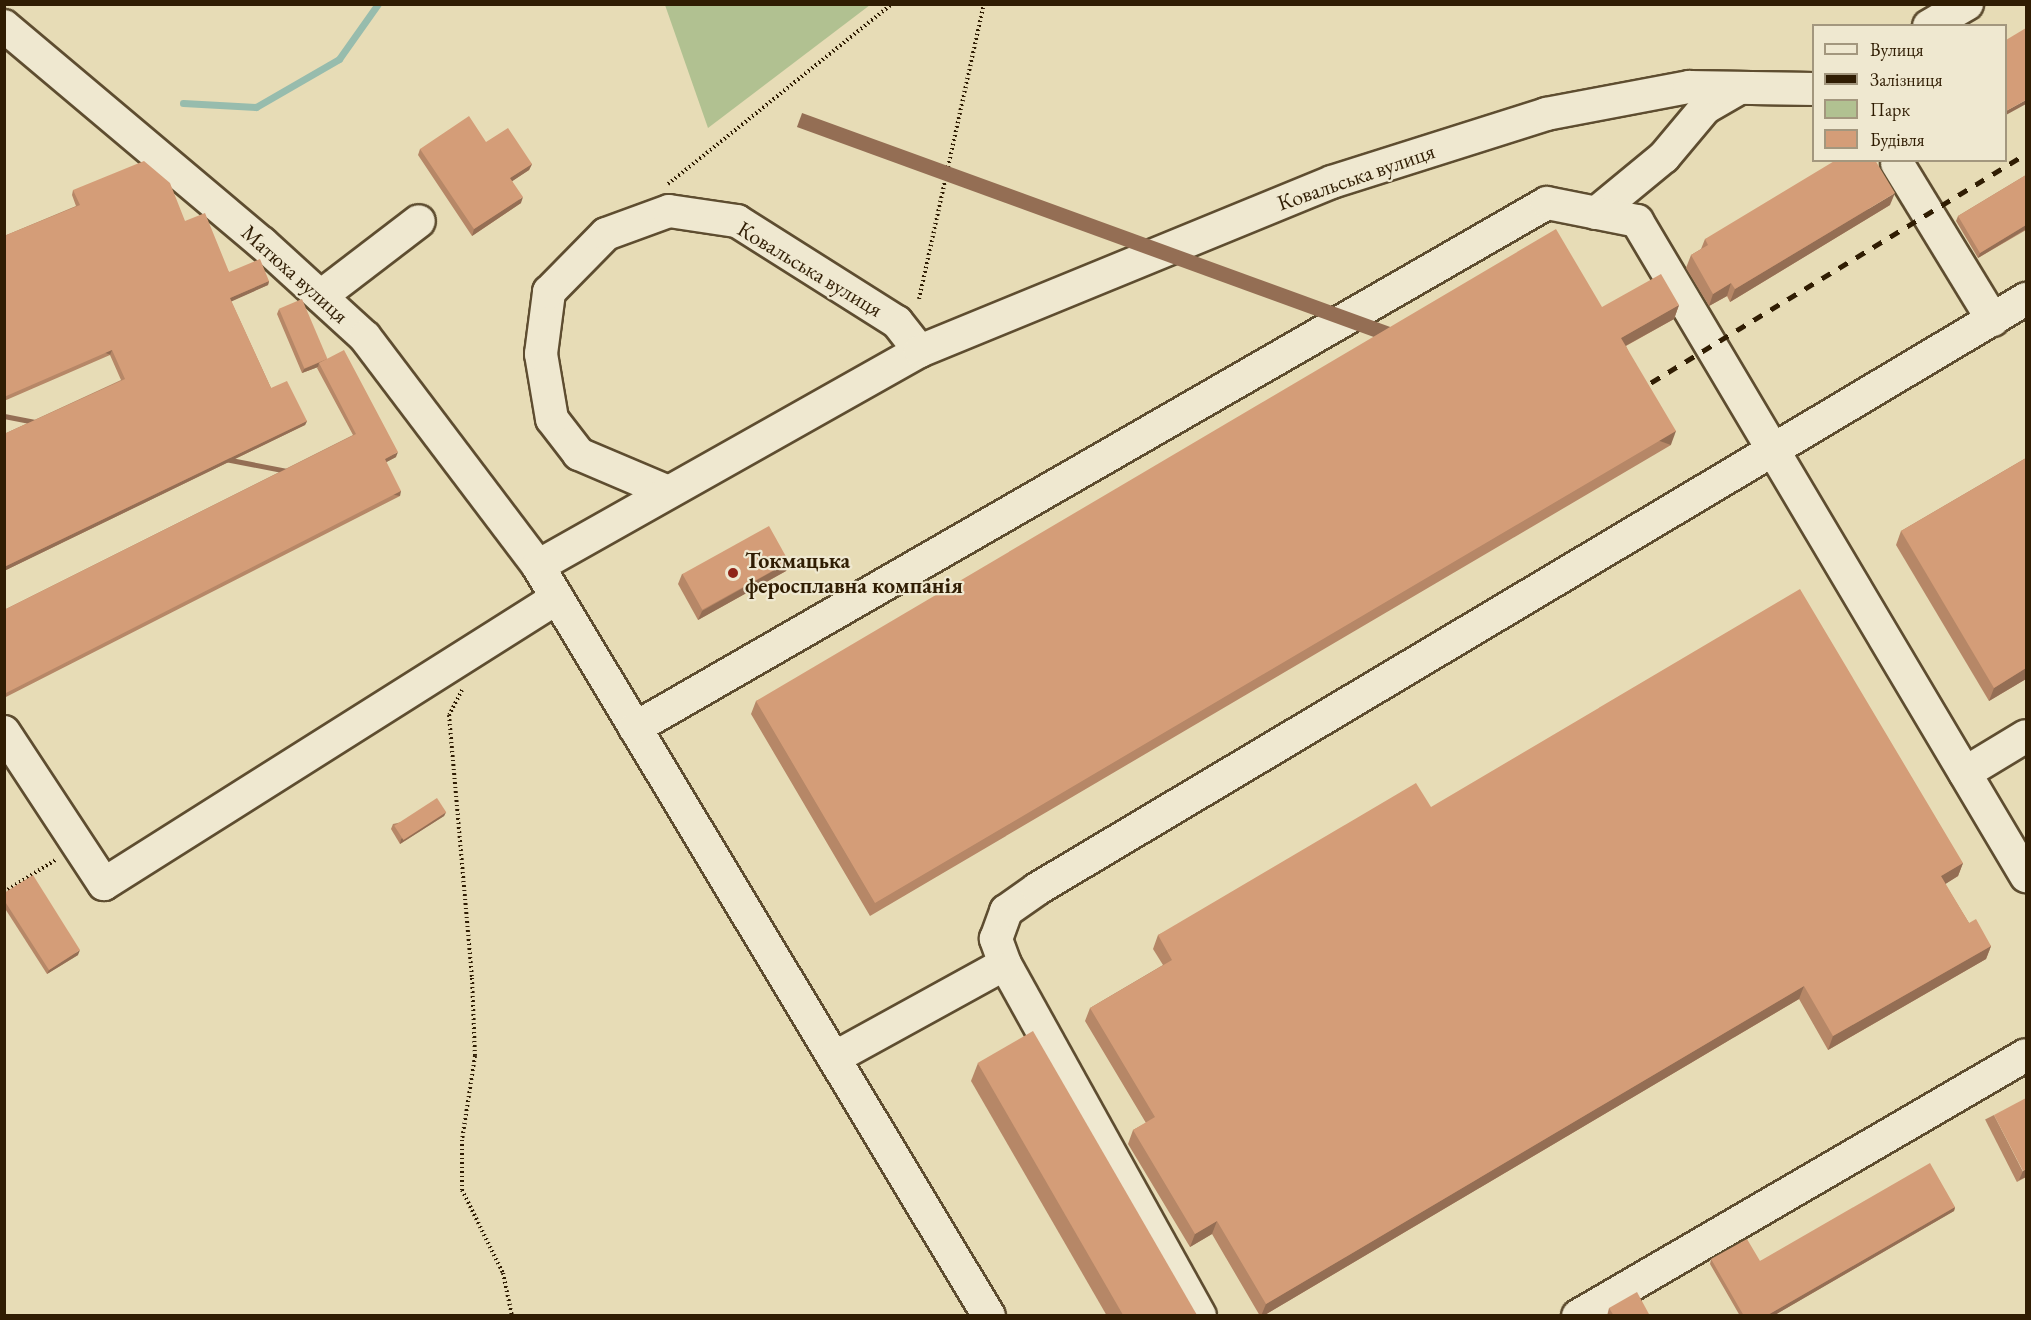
<!DOCTYPE html>
<meta charset="utf-8">
<style>
body{margin:0}
#map{position:relative;width:2031px;height:1320px;overflow:hidden;background:#e7dcb6;font-family:"EB Garamond",serif}
div>[style]{position:absolute}
.green>*{inset:0;background:#b1c191}
.stream>*{height:7px;margin:-3.5px;padding:0 3.5px;transform-origin:3.5px;border-radius:3.5px;background:#97bcad}
.path>*{height:4px;margin-top:-2px;transform-origin:0;background:repeating-linear-gradient(90deg,#301d03 0 1.5px,transparent 0 4.5px)}
.roads{filter:drop-shadow(2px 0 #5e4d30) drop-shadow(-2px 0 #5e4d30) drop-shadow(0 2px #5e4d30) drop-shadow(0 -2px #5e4d30)}
.minor>*{height:32px;margin:-16px;padding:0 16px;transform-origin:16px;border-radius:16px;background:#efe8d0}
.rail>*{height:4.5px;margin-top:-2.25px;transform-origin:0;background:repeating-linear-gradient(90deg,#301d03 0 10px,transparent 0 20px)}
.wall>*{inset:0;background:#b68767;transform-origin:0 0}
.shaded-wall>*{inset:0;background:#946e54;transform-origin:0 0}
.building>*{inset:0;background:#d49d78;transform-origin:0 0}
.dots>*{width:16px;height:16px;translate:-50% -50%;box-sizing:border-box;border:3px solid #efe8d0;border-radius:50%}
span{translate:-50% -50%;white-space:nowrap;text-align:center;line-height:1.15;-webkit-text-stroke:4.5px #efe8d0;paint-order:stroke}
.street-label{font-size:22px;color:#301d03}
.poi-label{font-size:22px;color:#301d03;font-weight:700}
.left{translate:0 -50%;text-align:left}
.frame{position:absolute;inset:0;border:6px solid #301d03;pointer-events:none}
.legend{position:absolute;left:1812px;top:24px;width:195px;height:138px;box-sizing:border-box;background:#efe8d0;border:2px solid #a3977e;margin:0;padding:8px 10px;list-style:none;font-size:18px;color:#301d03}
.legend li{display:flex;align-items:center;gap:12px;height:30px}
.legend b{width:30px;border:2px solid #a3977e}
</style>
<div id="map">
<div class="green">
<i style="clip-path:polygon(665px 5px,665px 4px,870px 5px,708px 128px)"></i>
</div>
<div class="stream">
<i style="left:183px;top:103px;width:73px;rotate:3.1deg"></i>
<i style="left:256px;top:107px;width:96px;rotate:-30deg"></i>
<i style="left:339px;top:59px;width:67px;rotate:-54.7deg"></i>
</div>
<div class="path">
<i style="left:668px;top:184px;width:287px;rotate:-38.8deg"></i>
<i style="left:919px;top:299px;width:302px;rotate:-77.6deg"></i>
<i style="left:462px;top:690px;width:28px;rotate:117deg"></i>
<i style="left:449px;top:715px;width:264px;rotate:85deg"></i>
<i style="left:472px;top:978px;width:78px;rotate:87.8deg"></i>
<i style="left:475px;top:1056px;width:85px;rotate:98.8deg"></i>
<i style="left:462px;top:1140px;width:50px;rotate:90deg"></i>
<i style="left:462px;top:1190px;width:93px;rotate:63.7deg"></i>
<i style="left:503px;top:1273px;width:44px;rotate:78.2deg"></i>
<i style="left:4px;top:892px;width:62px;rotate:-31.9deg"></i>
</div>
<div class="roads">
<div class="minor">
<i style="left:4px;top:26px;width:337px;rotate:40.1deg"></i>
<i style="left:262px;top:243px;width:139px;rotate:42.4deg"></i>
<i style="left:365px;top:337px;width:287px;rotate:52.9deg"></i>
<i style="left:538px;top:566px;width:875px;rotate:58.98deg"></i>
<i style="left:1929px;top:26px;width:44px;rotate:-30.1deg"></i>
<i style="left:1897px;top:163px;width:184px;rotate:58.6deg"></i>
<i style="left:1596px;top:213px;width:88px;rotate:-39.5deg"></i>
<i style="left:1664px;top:157px;width:64px;rotate:-50.1deg"></i>
<i style="left:1705px;top:108px;width:39px;rotate:-30deg"></i>
<i style="left:321px;top:296px;width:123px;rotate:-37.4deg"></i>
<i style="left:666px;top:491px;width:95px;rotate:-157deg"></i>
<i style="left:579px;top:454px;width:44px;rotate:-127.6deg"></i>
<i style="left:552px;top:419px;width:66px;rotate:-99.6deg"></i>
<i style="left:541px;top:354px;width:63px;rotate:-82.6deg"></i>
<i style="left:549px;top:292px;width:81px;rotate:-45.5deg"></i>
<i style="left:606px;top:234px;width:67px;rotate:-20.1deg"></i>
<i style="left:669px;top:211px;width:69px;rotate:8.4deg"></i>
<i style="left:737px;top:221px;width:189px;rotate:32.3deg"></i>
<i style="left:897px;top:322px;width:37px;rotate:52deg"></i>
<i style="left:538px;top:566px;width:438px;rotate:-29.4deg"></i>
<i style="left:920px;top:351px;width:445px;rotate:-22.3deg"></i>
<i style="left:1332px;top:182px;width:225px;rotate:-17.6deg"></i>
<i style="left:1546px;top:114px;width:146px;rotate:-10.7deg"></i>
<i style="left:1689px;top:87px;width:125px;rotate:0.9deg"></i>
<i style="left:635px;top:728px;width:1052px;rotate:-29.93deg"></i>
<i style="left:1547px;top:203px;width:92px;rotate:11.3deg"></i>
<i style="left:1637px;top:221px;width:762px;rotate:59.29deg"></i>
<i style="left:4px;top:732px;width:182px;rotate:56.7deg"></i>
<i style="left:104px;top:884px;width:536px;rotate:-32.27deg"></i>
<i style="left:1965px;top:773px;width:71px;rotate:-31.2deg"></i>
<i style="left:1005px;top:964px;width:402px;rotate:61deg"></i>
<i style="left:834px;top:1058px;width:195px;rotate:-28.8deg"></i>
<i style="left:1005px;top:964px;width:27px;rotate:-110deg"></i>
<i style="left:996px;top:939px;width:30px;rotate:-70deg"></i>
<i style="left:1006px;top:911px;width:38px;rotate:-35deg"></i>
<i style="left:1037px;top:889px;width:1152px;rotate:-30.82deg"></i>
<i style="left:1578px;top:1316px;width:518px;rotate:-30.22deg"></i>
</div>
</div>
<div class="rail">
<i style="left:1634px;top:393px;width:459px;rotate:-31.4deg"></i>
</div>
<div class="wall">
<i style="clip-path:polygon(486px 142px,532px 164px,529px 170px,512px 181px,521px 203px,472px 236px,418px 155px,420px 149px)"></i>
<i style="clip-path:polygon(2026px 175px,2026px 230px,1978px 258px,1956px 221px,1958px 216px)"></i>
<i style="clip-path:polygon(73px 190px,185px 221px,229px 272px,269px 281px,268px 285px,231px 301px,271px 388px,307px 421px,305px 425px,4px 571px,4px 434px,121px 380px,110px 355px,4px 401px,4px 236px,76px 206px,72px 195px)"></i>
<i style="clip-path:polygon(1890px 205px,1730px 302px,1727px 296px,1709px 306px,1686px 268px,1691px 255px,1701px 249px,1705px 239px)"></i>
<i style="clip-path:polygon(1679px 305px,1674px 319px,1626px 346px,1671px 445px,870px 916px,751px 714px,756px 701px)"></i>
<i style="clip-path:polygon(279px 309px,327px 359px,396px 457px,386px 462px,400px 496px,4px 698px,4px 610px,353px 435px,317px 368px,318px 367px,302px 373px,277px 314px)"></i>
<i style="clip-path:polygon(2026px 458px,2026px 679px,1989px 701px,1896px 545px,1901px 531px)"></i>
<i style="clip-path:polygon(789px 562px,786px 571px,698px 620px,678px 584px,682px 574px)"></i>
<i style="clip-path:polygon(1431px 807px,1963px 863px,1958px 876px,1945px 884px,1969px 923px,1991px 946px,1986px 959px,1828px 1050px,1799px 999px,1263px 1316px,1260px 1316px,1212px 1234px,1190px 1247px,1128px 1144px,1133px 1130px,1146px 1123px,1085px 1021px,1090px 1008px,1163px 965px,1153px 949px,1158px 935px)"></i>
<i style="clip-path:polygon(446px 812px,444px 816px,400px 844px,391px 829px,393px 824px)"></i>
<i style="clip-path:polygon(4px 893px,78px 955px,47px 974px,4px 907px)"></i>
<i style="clip-path:polygon(978px 1063px,1198px 1316px,1107px 1316px,971px 1081px)"></i>
<i style="left:1994px;top:1115px;width:70px;height:10px;rotate:63deg"></i>
<i style="clip-path:polygon(1955px 1207px,1954px 1211px,1773px 1316px,1740px 1316px,1710px 1264px,1711px 1259px,1760px 1261px)"></i>
<i style="clip-path:polygon(1609px 1308px,1650px 1316px,1607px 1316px)"></i>
</div>
<div class="shaded-wall">
<i style="clip-path:polygon(2026px 100px,2026px 104px,2006px 115px,2006px 111px)"></i>
<i style="clip-path:polygon(532px 164px,529px 170px,508px 184px,510px 178px)"></i>
<i style="clip-path:polygon(1895px 193px,1890px 205px,1730px 302px,1735px 289px)"></i>
<i style="clip-path:polygon(523px 197px,521px 203px,472px 236px,474px 229px)"></i>
<i style="clip-path:polygon(2026px 225px,2026px 229px,1978px 258px,1980px 253px)"></i>
<i style="clip-path:polygon(269px 281px,268px 285px,228px 303px,230px 298px)"></i>
<i style="clip-path:polygon(1731px 283px,1727px 296px,1709px 306px,1713px 294px)"></i>
<i style="clip-path:polygon(1679px 305px,1674px 319px,1616px 351px,1621px 338px)"></i>
<i style="left:112px;top:350px;width:5px;height:118px;rotate:112deg"></i>
<i style="clip-path:polygon(327px 359px,319px 363px,318px 367px,302px 373px,304px 369px)"></i>
<i style="clip-path:polygon(307px 421px,305px 425px,4px 571px,4px 567px)"></i>
<i style="left:1676px;top:431px;width:15px;height:930px;rotate:110deg"></i>
<i style="clip-path:polygon(398px 452px,396px 457px,383px 464px,385px 459px)"></i>
<i style="left:401px;top:491px;width:5px;height:446px;rotate:101deg"></i>
<i style="clip-path:polygon(789px 562px,786px 571px,698px 620px,702px 611px)"></i>
<i style="clip-path:polygon(2026px 668px,2026px 679px,1989px 701px,1994px 688px)"></i>
<i style="clip-path:polygon(446px 812px,444px 816px,400px 844px,401px 839px)"></i>
<i style="clip-path:polygon(1963px 863px,1958px 876px,1936px 890px,1941px 876px)"></i>
<i style="clip-path:polygon(1991px 946px,1986px 959px,1828px 1050px,1833px 1036px)"></i>
<i style="clip-path:polygon(80px 950px,78px 955px,47px 974px,49px 970px)"></i>
<i style="clip-path:polygon(1804px 986px,1799px 999px,1263px 1316px,1261px 1316px,1266px 1304px)"></i>
<i style="clip-path:polygon(2026px 1169px,2026px 1177px,2019px 1180px,2023px 1171px)"></i>
<i style="clip-path:polygon(1955px 1207px,1954px 1211px,1773px 1316px,1766px 1316px)"></i>
<i style="clip-path:polygon(1217px 1221px,1212px 1234px,1190px 1247px,1195px 1234px)"></i>
</div>
<div class="building">
<i style="clip-path:polygon(2026px 28px,2026px 100px,2006px 111px,2006px 40px)"></i>
<i style="clip-path:polygon(469px 116px,486px 142px,508px 128px,532px 164px,510px 178px,523px 197px,474px 229px,420px 149px)"></i>
<i style="clip-path:polygon(1836px 160px,1875px 160px,1895px 193px,1735px 289px,1731px 283px,1713px 294px,1691px 255px,1708px 245px,1705px 239px)"></i>
<i style="clip-path:polygon(144px 161px,170px 183px,185px 221px,205px 213px,229px 272px,260px 259px,269px 281px,230px 298px,271px 388px,287px 381px,307px 421px,4px 567px,4px 434px,125px 379px,112px 350px,4px 397px,4px 236px,80px 205px,73px 190px)"></i>
<i style="clip-path:polygon(2026px 175px,2026px 225px,1980px 253px,1958px 216px)"></i>
<i style="clip-path:polygon(1556px 229px,1602px 307px,1661px 274px,1679px 305px,1621px 338px,1676px 431px,875px 903px,756px 701px)"></i>
<i style="left:302px;top:299px;width:65px;height:25px;rotate:67deg"></i>
<i style="clip-path:polygon(344px 350px,398px 452px,385px 459px,401px 491px,4px 694px,4px 610px,356px 434px,319px 363px)"></i>
<i style="clip-path:polygon(2026px 458px,2026px 668px,1994px 688px,1901px 531px)"></i>
<i style="left:769px;top:526px;width:41px;height:99px;rotate:61deg"></i>
<i style="clip-path:polygon(1800px 589px,1963px 863px,1941px 876px,1969px 923px,1976px 919px,1991px 946px,1833px 1036px,1804px 986px,1266px 1304px,1217px 1221px,1195px 1234px,1133px 1130px,1155px 1117px,1090px 1008px,1172px 960px,1158px 935px,1416px 783px,1431px 807px)"></i>
<i style="left:437px;top:798px;width:17px;height:51px;rotate:57deg"></i>
<i style="clip-path:polygon(33px 875px,80px 950px,49px 970px,4px 900px,4px 893px)"></i>
<i style="left:1033px;top:1031px;width:329px;height:64px;rotate:60deg"></i>
<i style="clip-path:polygon(2026px 1098px,2026px 1169px,2023px 1171px,1994px 1115px)"></i>
<i style="clip-path:polygon(1930px 1163px,1955px 1207px,1766px 1316px,1744px 1316px,1711px 1259px,1747px 1239px,1760px 1261px)"></i>
<i style="clip-path:polygon(1637px 1292px,1650px 1316px,1614px 1316px,1609px 1308px)"></i>
</div>
<div class="dots">
<i style="left:733px;top:573px;background:#8f2418"></i>
</div>
<div class="street-label">
<span style="left:1356px;top:177px;rotate:-19deg">Ковальська вулиця</span>
<span style="left:810px;top:269px;rotate:31deg">Ковальська вулиця</span>
<span style="left:295px;top:274px;rotate:42deg">Матюха вулиця</span>
</div>
<div class="poi-label">
<span class="left" style="left:745px;top:573px">Токмацька<br>феросплавна компанія</span>
</div>
<div class="frame"></div>
<ul class="legend">
<li><b style="height:8px;background:#efe8d0"></b>Вулиця</li>
<li><b style="height:8px;background:#301d03"></b>Залізниця</li>
<li><b style="height:16px;background:#b1c191"></b>Парк</li>
<li><b style="height:16px;background:#d49d78"></b>Будівля</li>
</ul>
</div>
